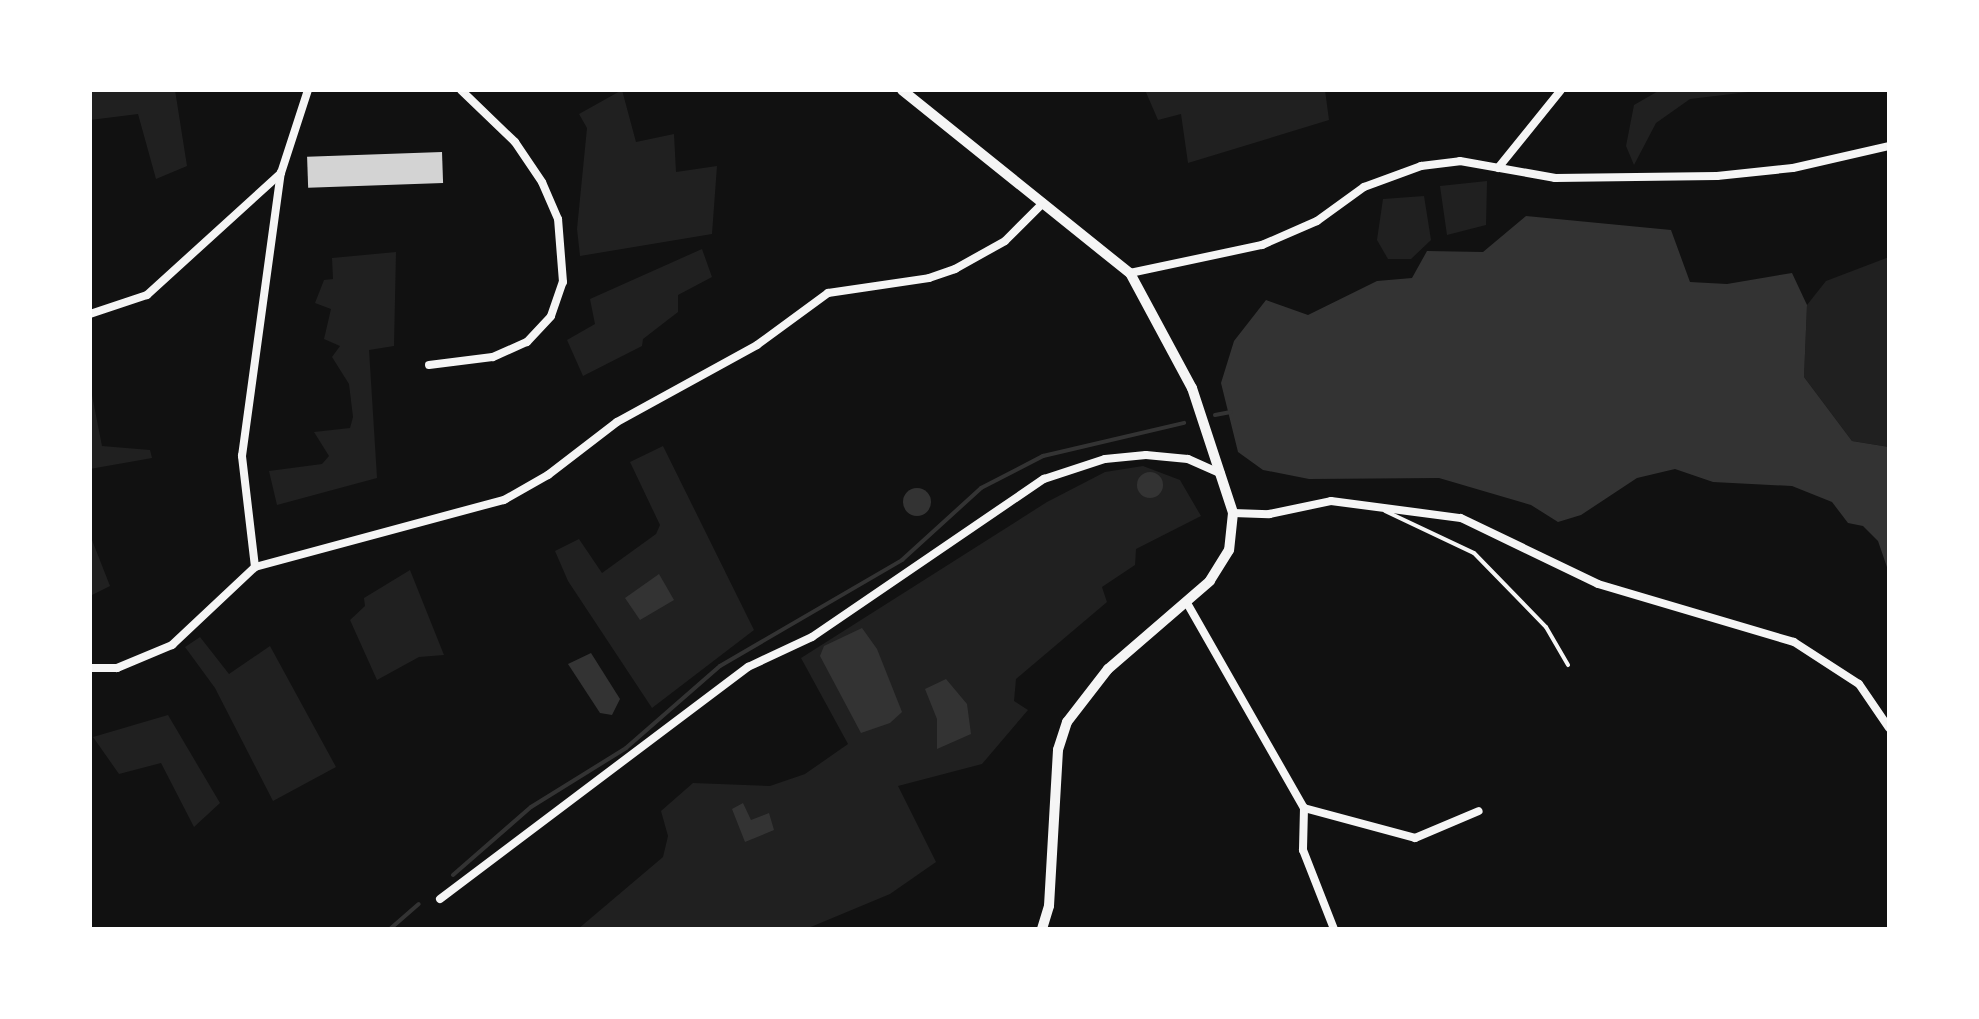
<!DOCTYPE html>
<style>
body{margin:0}
#map{position:relative;width:1979px;height:1019px;overflow:hidden;background:#111;font-family:"DM Sans",sans-serif}
div>[style]{position:absolute}
.green>*{inset:0;background:#202020}
.water>*{inset:0;background:#333}
.round{border-radius:50%}
.stream>*{height:4px;margin:-2px;padding:0 2px;transform-origin:2px;border-radius:2px;background:#333}
.building>*{inset:0;background:#d3d3d3;transform-origin:0 0}
.service>*{height:4px;margin:-2px;padding:0 2px;transform-origin:2px;border-radius:2px;background:#f5f5f5}
.minor>*{height:8px;margin:-4px;padding:0 4px;transform-origin:4px;border-radius:4px;background:#f5f5f5}
.tertiary>*{height:10px;margin:-5px;padding:0 5px;transform-origin:5px;border-radius:5px;background:#f5f5f5}
span{translate:-50% -50%;white-space:nowrap;text-align:center;line-height:1.15;-webkit-text-stroke:6px #fff;paint-order:stroke}
.frame{position:absolute;inset:0;border:92px solid #fff;pointer-events:none}
</style>
<div id="map">
<div class="green">
<i style="clip-path:polygon(90px 90px,175px 90px,187px 166px,156px 179px,138px 114px,90px 120px)"></i>
<i style="clip-path:polygon(622px 90px,636px 142px,674px 134px,676px 172px,717px 166px,712px 234px,580px 256px,577px 229px,587px 128px,579px 114px)"></i>
<i style="clip-path:polygon(1145px 90px,1325px 90px,1329px 120px,1188px 163px,1181px 114px,1158px 120px)"></i>
<i style="clip-path:polygon(1660px 90px,1765px 90px,1690px 99px,1656px 123px,1634px 165px,1626px 146px,1634px 105px)"></i>
<i style="clip-path:polygon(1487px 181px,1486px 225px,1447px 235px,1440px 186px)"></i>
<i style="clip-path:polygon(1424px 196px,1431px 240px,1411px 259px,1388px 259px,1377px 240px,1383px 199px)"></i>
<i style="clip-path:polygon(702px 249px,712px 277px,678px 295px,678px 312px,643px 339px,642px 346px,583px 376px,567px 340px,595px 324px,590px 299px)"></i>
<i style="clip-path:polygon(396px 252px,394px 346px,369px 350px,377px 478px,277px 505px,269px 471px,322px 464px,329px 456px,314px 432px,350px 428px,353px 417px,349px 384px,332px 357px,340px 346px,324px 339px,331px 309px,315px 303px,324px 280px,333px 279px,332px 258px)"></i>
<i style="clip-path:polygon(1889px 257px,1889px 447px,1852px 441px,1804px 377px,1807px 305px,1826px 281px)"></i>
<i style="clip-path:polygon(90px 385px,102px 446px,150px 450px,152px 458px,90px 469px)"></i>
<i style="clip-path:polygon(663px 446px,754px 630px,652px 708px,568px 581px,555px 551px,579px 539px,602px 573px,656px 534px,660px 525px,630px 462px)"></i>
<i style="clip-path:polygon(1143px 466px,1180px 480px,1201px 516px,1136px 549px,1135px 565px,1102px 587px,1107px 602px,1016px 679px,1014px 701px,1028px 710px,982px 764px,898px 786px,936px 862px,890px 894px,806px 929px,578px 929px,663px 857px,668px 836px,661px 811px,693px 783px,770px 786px,805px 774px,848px 744px,801px 658px,1047px 502px,1105px 472px)"></i>
<i style="clip-path:polygon(90px 535px,110px 586px,90px 596px)"></i>
<i style="clip-path:polygon(410px 570px,444px 655px,419px 657px,377px 680px,350px 620px,365px 606px,364px 598px)"></i>
<i style="clip-path:polygon(200px 637px,229px 674px,270px 646px,336px 767px,273px 801px,215px 688px,185px 647px)"></i>
<i style="clip-path:polygon(168px 715px,220px 803px,194px 827px,161px 763px,119px 774px,93px 737px)"></i>
</div>
<div class="water">
<i style="clip-path:polygon(1526px 216px,1671px 230px,1690px 282px,1727px 284px,1792px 273px,1807px 305px,1804px 377px,1852px 441px,1889px 447px,1889px 573px,1878px 541px,1863px 526px,1848px 523px,1832px 502px,1792px 486px,1713px 482px,1675px 469px,1637px 478px,1581px 515px,1558px 522px,1531px 505px,1439px 478px,1309px 479px,1263px 470px,1238px 452px,1221px 383px,1234px 341px,1266px 300px,1308px 315px,1377px 281px,1412px 278px,1427px 251px,1483px 252px)"></i>
<i class="round" style="left:1137px;top:472px;width:26px;height:26px"></i>
<i class="round" style="left:903px;top:488px;width:28px;height:28px"></i>
<i style="clip-path:polygon(659px 574px,674px 600px,640px 620px,625px 598px)"></i>
<i style="clip-path:polygon(862px 628px,877px 649px,902px 712px,890px 723px,861px 733px,820px 656px,824px 646px)"></i>
<i style="clip-path:polygon(591px 653px,620px 699px,612px 715px,600px 713px,568px 664px)"></i>
<i style="clip-path:polygon(946px 679px,967px 704px,971px 734px,937px 749px,937px 719px,925px 689px)"></i>
<i style="clip-path:polygon(743px 803px,751px 820px,769px 813px,774px 830px,745px 842px,732px 809px)"></i>
</div>
<div class="stream">
<i style="left:1215px;top:415px;width:16px;rotate:-11deg"></i>
<i style="left:453px;top:875px;width:103px;rotate:-41.1deg"></i>
<i style="left:531px;top:807px;width:112px;rotate:-31.8deg"></i>
<i style="left:626px;top:748px;width:125px;rotate:-41.1deg"></i>
<i style="left:720px;top:666px;width:211px;rotate:-30.2deg"></i>
<i style="left:902px;top:560px;width:107px;rotate:-42.3deg"></i>
<i style="left:981px;top:488px;width:70px;rotate:-27.3deg"></i>
<i style="left:1043px;top:456px;width:145px;rotate:-13.2deg"></i>
<i style="left:390px;top:929px;width:38px;rotate:-41deg"></i>
</div>
<div class="building">
<i style="left:442px;top:152px;width:31px;height:135px;rotate:88deg"></i>
</div>
<div class="service">
<i style="left:1385px;top:511px;width:98px;rotate:25.3deg"></i>
<i style="left:1474px;top:553px;width:103px;rotate:45.8deg"></i>
<i style="left:1546px;top:627px;width:44px;rotate:59.9deg"></i>
</div>
<div class="minor">
<i style="left:1498px;top:168px;width:100px;rotate:-51.1deg"></i>
<i style="left:1130px;top:273px;width:135px;rotate:-12deg"></i>
<i style="left:1262px;top:245px;width:60px;rotate:-23.6deg"></i>
<i style="left:1317px;top:221px;width:58px;rotate:-35.9deg"></i>
<i style="left:1364px;top:187px;width:61px;rotate:-20.2deg"></i>
<i style="left:1421px;top:166px;width:39px;rotate:-7deg"></i>
<i style="left:1460px;top:161px;width:97px;rotate:10.1deg"></i>
<i style="left:1555px;top:178px;width:162px;rotate:-0.7deg"></i>
<i style="left:1717px;top:176px;width:76px;rotate:-6deg"></i>
<i style="left:1793px;top:168px;width:98px;rotate:-12.9deg"></i>
<i style="left:90px;top:314px;width:60px;rotate:-18.4deg"></i>
<i style="left:147px;top:295px;width:181px;rotate:-42.3deg"></i>
<i style="left:281px;top:173px;width:87px;rotate:-72deg"></i>
<i style="left:429px;top:365px;width:64px;rotate:-7.1deg"></i>
<i style="left:493px;top:357px;width:37px;rotate:-24deg"></i>
<i style="left:527px;top:342px;width:35px;rotate:-47deg"></i>
<i style="left:551px;top:316px;width:36px;rotate:-71deg"></i>
<i style="left:563px;top:282px;width:63px;rotate:-94.5deg"></i>
<i style="left:558px;top:219px;width:40px;rotate:-113.4deg"></i>
<i style="left:542px;top:182px;width:48px;rotate:-124deg"></i>
<i style="left:515px;top:142px;width:75px;rotate:-136.1deg"></i>
<i style="left:1233px;top:513px;width:36px;rotate:2deg"></i>
<i style="left:1269px;top:514px;width:63px;rotate:-11.8deg"></i>
<i style="left:1331px;top:501px;width:131px;rotate:7.5deg"></i>
<i style="left:1461px;top:518px;width:152px;rotate:25.7deg"></i>
<i style="left:1598px;top:584px;width:204px;rotate:16.5deg"></i>
<i style="left:1794px;top:642px;width:77px;rotate:32.9deg"></i>
<i style="left:1859px;top:684px;width:53px;rotate:55.7deg"></i>
<i style="left:255px;top:567px;width:112px;rotate:-96.7deg"></i>
<i style="left:242px;top:456px;width:286px;rotate:-82.2deg"></i>
<i style="left:1187px;top:603px;width:236px;rotate:60.3deg"></i>
<i style="left:1304px;top:808px;width:42px;rotate:91.4deg"></i>
<i style="left:1303px;top:850px;width:85px;rotate:68.6deg"></i>
<i style="left:90px;top:668px;width:27px"></i>
<i style="left:117px;top:668px;width:60px;rotate:-22.7deg"></i>
<i style="left:172px;top:645px;width:114px;rotate:-43.2deg"></i>
<i style="left:255px;top:567px;width:258px;rotate:-15.1deg"></i>
<i style="left:504px;top:500px;width:51px;rotate:-29.6deg"></i>
<i style="left:548px;top:475px;width:87px;rotate:-37.5deg"></i>
<i style="left:617px;top:422px;width:160px;rotate:-28.8deg"></i>
<i style="left:757px;top:345px;width:88px;rotate:-36.2deg"></i>
<i style="left:828px;top:293px;width:102px;rotate:-8.4deg"></i>
<i style="left:929px;top:278px;width:28px;rotate:-19deg"></i>
<i style="left:955px;top:269px;width:57px;rotate:-29.2deg"></i>
<i style="left:1005px;top:241px;width:54px;rotate:-45deg"></i>
<i style="left:1304px;top:808px;width:115px;rotate:15.1deg"></i>
<i style="left:1415px;top:838px;width:69px;rotate:-22.9deg"></i>
<i style="left:440px;top:899px;width:386px;rotate:-37deg"></i>
<i style="left:748px;top:667px;width:71px;rotate:-25.1deg"></i>
<i style="left:812px;top:637px;width:281px;rotate:-34.3deg"></i>
<i style="left:1044px;top:479px;width:64px;rotate:-18.2deg"></i>
<i style="left:1105px;top:459px;width:41px;rotate:-5.6deg"></i>
<i style="left:1146px;top:455px;width:42px;rotate:5.4deg"></i>
<i style="left:1188px;top:459px;width:36px;rotate:24deg"></i>
</div>
<div class="tertiary">
<i style="left:902px;top:90px;width:292px;rotate:38.8deg"></i>
<i style="left:1130px;top:273px;width:131px;rotate:61.7deg"></i>
<i style="left:1192px;top:388px;width:132px;rotate:71.8deg"></i>
<i style="left:1233px;top:513px;width:37px;rotate:96deg"></i>
<i style="left:1229px;top:550px;width:36px;rotate:122deg"></i>
<i style="left:1210px;top:581px;width:135px;rotate:139.2deg"></i>
<i style="left:1108px;top:669px;width:67px;rotate:127.7deg"></i>
<i style="left:1067px;top:722px;width:29px;rotate:108deg"></i>
<i style="left:1058px;top:750px;width:156px;rotate:93.3deg"></i>
<i style="left:1049px;top:906px;width:24px;rotate:107deg"></i>
</div>
<div class="frame"></div>
</div>
